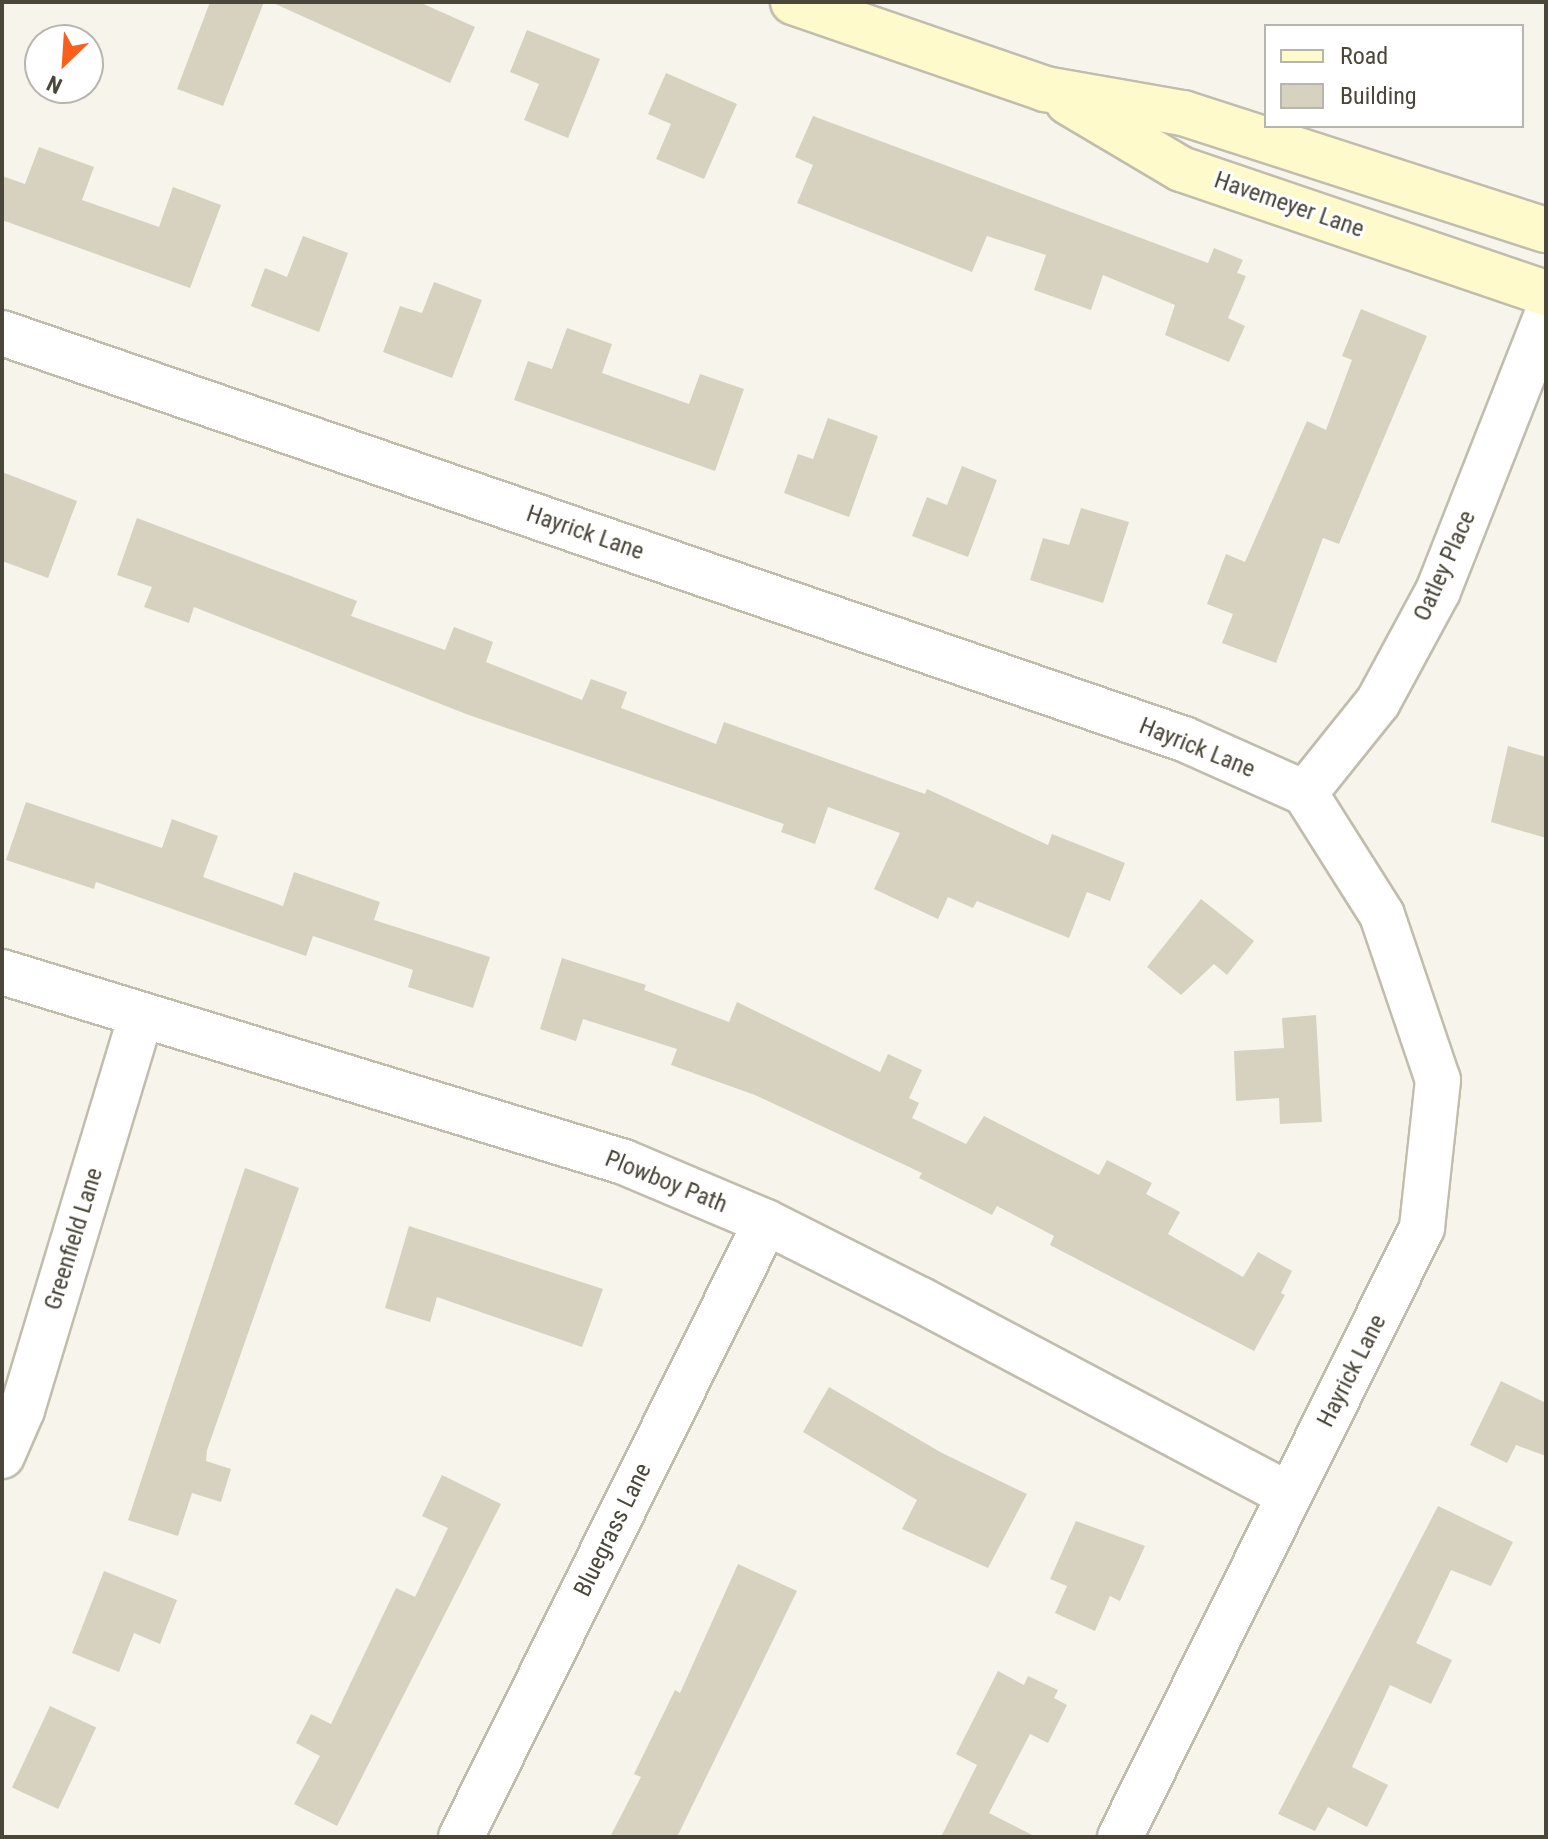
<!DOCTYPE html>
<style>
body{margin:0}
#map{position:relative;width:1548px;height:1839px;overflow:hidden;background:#f6f4eb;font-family:"Roboto Condensed",sans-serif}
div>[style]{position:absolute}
.building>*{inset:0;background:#d7d2c0;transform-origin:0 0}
.roads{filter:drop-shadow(2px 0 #c1bdad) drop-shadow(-2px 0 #c1bdad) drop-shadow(0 2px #c1bdad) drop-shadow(0 -2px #c1bdad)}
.street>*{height:44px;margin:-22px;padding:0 22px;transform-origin:22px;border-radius:22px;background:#fff}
.secondary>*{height:44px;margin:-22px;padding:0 22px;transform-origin:22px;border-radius:22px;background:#fffacc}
span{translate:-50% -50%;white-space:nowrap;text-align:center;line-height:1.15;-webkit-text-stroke:6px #fff;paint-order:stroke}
.street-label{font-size:24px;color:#4a4639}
.frame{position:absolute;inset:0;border:4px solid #4a4639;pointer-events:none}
.legend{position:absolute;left:1264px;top:24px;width:260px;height:104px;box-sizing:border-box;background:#fff;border:2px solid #b7b5b0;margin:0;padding:10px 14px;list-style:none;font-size:24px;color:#4a4639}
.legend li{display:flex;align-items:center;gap:16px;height:40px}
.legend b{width:40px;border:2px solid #b7b5b0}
.north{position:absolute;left:24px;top:24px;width:80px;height:80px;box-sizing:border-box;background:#fff;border:2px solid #b7b5b0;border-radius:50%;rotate:205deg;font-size:22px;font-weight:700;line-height:32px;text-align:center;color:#4a4639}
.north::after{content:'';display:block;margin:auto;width:28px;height:36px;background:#fa5f1e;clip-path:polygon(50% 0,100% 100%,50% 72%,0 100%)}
</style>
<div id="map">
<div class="building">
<i style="clip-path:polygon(210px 2px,264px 2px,223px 106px,177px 89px)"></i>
<i style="clip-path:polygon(271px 2px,419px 2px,475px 27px,450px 83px)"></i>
<i style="clip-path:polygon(527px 30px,600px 59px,568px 138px,524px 120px,539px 84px,510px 72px)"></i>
<i style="clip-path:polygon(666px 73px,737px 104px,704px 179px,656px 159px,671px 124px,648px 114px)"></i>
<i style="clip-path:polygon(813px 116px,1208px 263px,1214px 248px,1243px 260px,1237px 273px,1246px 276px,1228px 318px,1245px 326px,1229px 362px,1165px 335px,1175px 305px,1103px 275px,1091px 310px,1034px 290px,1046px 255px,987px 236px,972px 272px,797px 203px,813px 165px,795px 157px)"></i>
<i style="clip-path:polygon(39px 147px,94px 167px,82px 200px,159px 227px,173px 187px,221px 205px,190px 288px,2px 220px,2px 176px,25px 184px)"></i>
<i style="clip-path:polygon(303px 236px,348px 253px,319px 332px,251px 306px,265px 268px,287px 277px)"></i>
<i style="clip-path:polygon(434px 282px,482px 300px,452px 378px,383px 352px,400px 306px,422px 313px)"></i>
<i style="clip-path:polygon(1361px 309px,1427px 336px,1339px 544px,1323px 538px,1276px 663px,1222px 643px,1233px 614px,1207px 604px,1226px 554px,1245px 562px,1307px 421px,1326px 430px,1352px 360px,1342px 356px)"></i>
<i style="clip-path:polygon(567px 328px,612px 344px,602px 373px,689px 404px,700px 374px,744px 389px,715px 471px,514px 400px,528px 361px,552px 369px)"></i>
<i style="clip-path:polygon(828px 418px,878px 436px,849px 517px,784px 493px,798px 454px,813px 459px)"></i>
<i style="clip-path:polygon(962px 466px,997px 480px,968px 557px,912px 536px,927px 497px,947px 505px)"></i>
<i style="clip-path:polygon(2px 472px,77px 501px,48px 578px,2px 561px)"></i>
<i style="clip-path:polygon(1081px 508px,1129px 522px,1103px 603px,1030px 580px,1043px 538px,1069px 545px)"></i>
<i style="clip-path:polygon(137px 518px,357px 601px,351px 616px,445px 650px,454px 627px,493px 642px,486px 662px,582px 700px,591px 679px,627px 692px,621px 708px,716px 744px,724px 722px,925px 794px,927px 789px,1048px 845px,1052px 834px,1125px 863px,1110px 901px,1087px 892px,1069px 938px,977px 901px,973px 908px,948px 897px,938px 919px,874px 889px,900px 833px,828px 807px,815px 844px,781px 832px,784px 824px,466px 714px,194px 607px,189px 623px,144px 607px,152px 587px,117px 575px)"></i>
<i style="clip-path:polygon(1508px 746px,1546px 757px,1546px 838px,1491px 822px)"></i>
<i style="clip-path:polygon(26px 802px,162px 848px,172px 819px,218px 836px,203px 877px,283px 906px,294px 872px,380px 902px,374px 920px,490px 957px,473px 1008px,408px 987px,413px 970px,313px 936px,306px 956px,96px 882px,94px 889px,6px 860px)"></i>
<i style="clip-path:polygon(1201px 899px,1254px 941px,1227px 975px,1214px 964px,1181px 995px,1147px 967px)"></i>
<i style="clip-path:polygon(562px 958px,646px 985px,644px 990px,729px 1022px,737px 1002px,880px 1072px,888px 1054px,922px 1070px,909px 1098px,919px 1103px,912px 1118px,966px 1144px,984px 1116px,1099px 1175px,1107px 1160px,1152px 1183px,1146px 1194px,1180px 1212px,1168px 1234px,1243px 1277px,1258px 1252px,1292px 1271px,1281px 1293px,1285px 1295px,1254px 1351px,1050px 1245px,1054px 1236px,997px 1206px,992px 1215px,919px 1178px,922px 1173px,755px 1095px,671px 1065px,677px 1049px,583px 1019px,576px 1041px,540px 1029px)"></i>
<i style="clip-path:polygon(1316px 1015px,1322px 1122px,1280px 1124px,1279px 1098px,1236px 1101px,1234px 1051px,1284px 1048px,1282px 1018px)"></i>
<i style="clip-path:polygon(245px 1168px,299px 1188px,207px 1450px,206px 1461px,231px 1469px,221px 1502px,192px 1493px,178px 1536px,128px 1520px)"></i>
<i style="clip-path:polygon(409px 1226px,603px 1289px,582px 1347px,437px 1297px,430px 1322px,385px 1308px)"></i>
<i style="clip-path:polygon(1501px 1381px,1546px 1403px,1546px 1456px,1516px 1445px,1507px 1463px,1470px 1445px)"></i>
<i style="clip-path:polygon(829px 1387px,942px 1453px,1027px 1494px,988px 1568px,902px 1529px,917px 1500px,803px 1432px)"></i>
<i style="clip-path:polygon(442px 1475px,501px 1504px,337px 1826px,294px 1804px,320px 1756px,296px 1743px,311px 1714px,331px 1724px,396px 1588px,415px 1597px,448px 1528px,422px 1516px)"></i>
<i style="clip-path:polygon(1438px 1506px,1513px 1542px,1491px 1586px,1451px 1570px,1416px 1643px,1452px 1660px,1431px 1704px,1390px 1685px,1352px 1767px,1388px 1785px,1367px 1827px,1328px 1807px,1315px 1831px,1278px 1814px)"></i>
<i style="clip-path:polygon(1076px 1521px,1145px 1546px,1120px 1601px,1110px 1596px,1095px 1631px,1055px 1613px,1067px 1586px,1050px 1579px)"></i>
<i style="clip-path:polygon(738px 1564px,797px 1591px,677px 1837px,610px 1837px,641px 1777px,634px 1774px,675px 1690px,680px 1693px)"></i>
<i style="clip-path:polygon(104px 1571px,177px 1600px,160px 1644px,134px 1633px,119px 1672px,72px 1653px)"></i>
<i style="clip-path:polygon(998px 1671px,1024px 1685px,1028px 1676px,1058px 1690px,1054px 1698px,1067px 1705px,1048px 1743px,1030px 1734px,989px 1813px,1036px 1837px,941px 1837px,977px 1765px,956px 1754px)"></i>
<i style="left:50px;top:1706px;width:51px;height:90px;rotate:25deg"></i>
</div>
<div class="roads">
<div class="street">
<i style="left:2px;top:333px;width:1250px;rotate:18.96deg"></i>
<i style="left:1184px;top:739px;width:133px;rotate:24.1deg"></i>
<i style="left:1305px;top:793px;width:144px;rotate:57.7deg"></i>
<i style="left:1382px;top:915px;width:174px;rotate:71.3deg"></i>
<i style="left:1438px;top:1080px;width:149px;rotate:96.2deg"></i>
<i style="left:1422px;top:1228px;width:680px;rotate:116.38deg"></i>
<i style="left:1305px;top:793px;width:117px;rotate:-51.3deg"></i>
<i style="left:1378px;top:702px;width:126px;rotate:-61.6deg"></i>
<i style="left:1438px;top:591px;width:295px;rotate:-68.5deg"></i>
<i style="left:2px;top:972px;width:650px;rotate:16.99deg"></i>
<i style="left:624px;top:1162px;width:154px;rotate:22.9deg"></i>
<i style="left:766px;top:1222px;width:174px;rotate:26.7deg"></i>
<i style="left:921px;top:1300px;width:416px;rotate:27.9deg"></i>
<i style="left:2px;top:1456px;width:50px;rotate:-66.5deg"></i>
<i style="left:22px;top:1410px;width:408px;rotate:-73.2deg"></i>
<i style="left:461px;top:1837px;width:686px;rotate:-63.62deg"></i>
</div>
<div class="secondary">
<i style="left:793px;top:2px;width:267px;rotate:19deg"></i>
<i style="left:1045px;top:89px;width:140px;rotate:9.9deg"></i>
<i style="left:1183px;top:113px;width:381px;rotate:17.9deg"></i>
<i style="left:1068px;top:102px;width:131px;rotate:30.7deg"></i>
<i style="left:1181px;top:169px;width:385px;rotate:18.8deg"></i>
</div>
</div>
<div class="street-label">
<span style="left:1289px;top:205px;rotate:19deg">Havemeyer Lane</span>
<span style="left:585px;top:533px;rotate:19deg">Hayrick Lane</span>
<span style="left:1445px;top:566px;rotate:-66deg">Oatley Place</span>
<span style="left:1197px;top:748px;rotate:22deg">Hayrick Lane</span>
<span style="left:666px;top:1182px;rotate:22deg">Plowboy Path</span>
<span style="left:74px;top:1239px;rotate:-73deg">Greenfield Lane</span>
<span style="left:1352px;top:1371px;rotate:-63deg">Hayrick Lane</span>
<span style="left:613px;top:1530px;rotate:-64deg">Bluegrass Lane</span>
</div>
<div class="frame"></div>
<ul class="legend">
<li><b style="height:10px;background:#fffacc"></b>Road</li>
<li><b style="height:22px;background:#d7d2c0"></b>Building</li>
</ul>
<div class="north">N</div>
</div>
